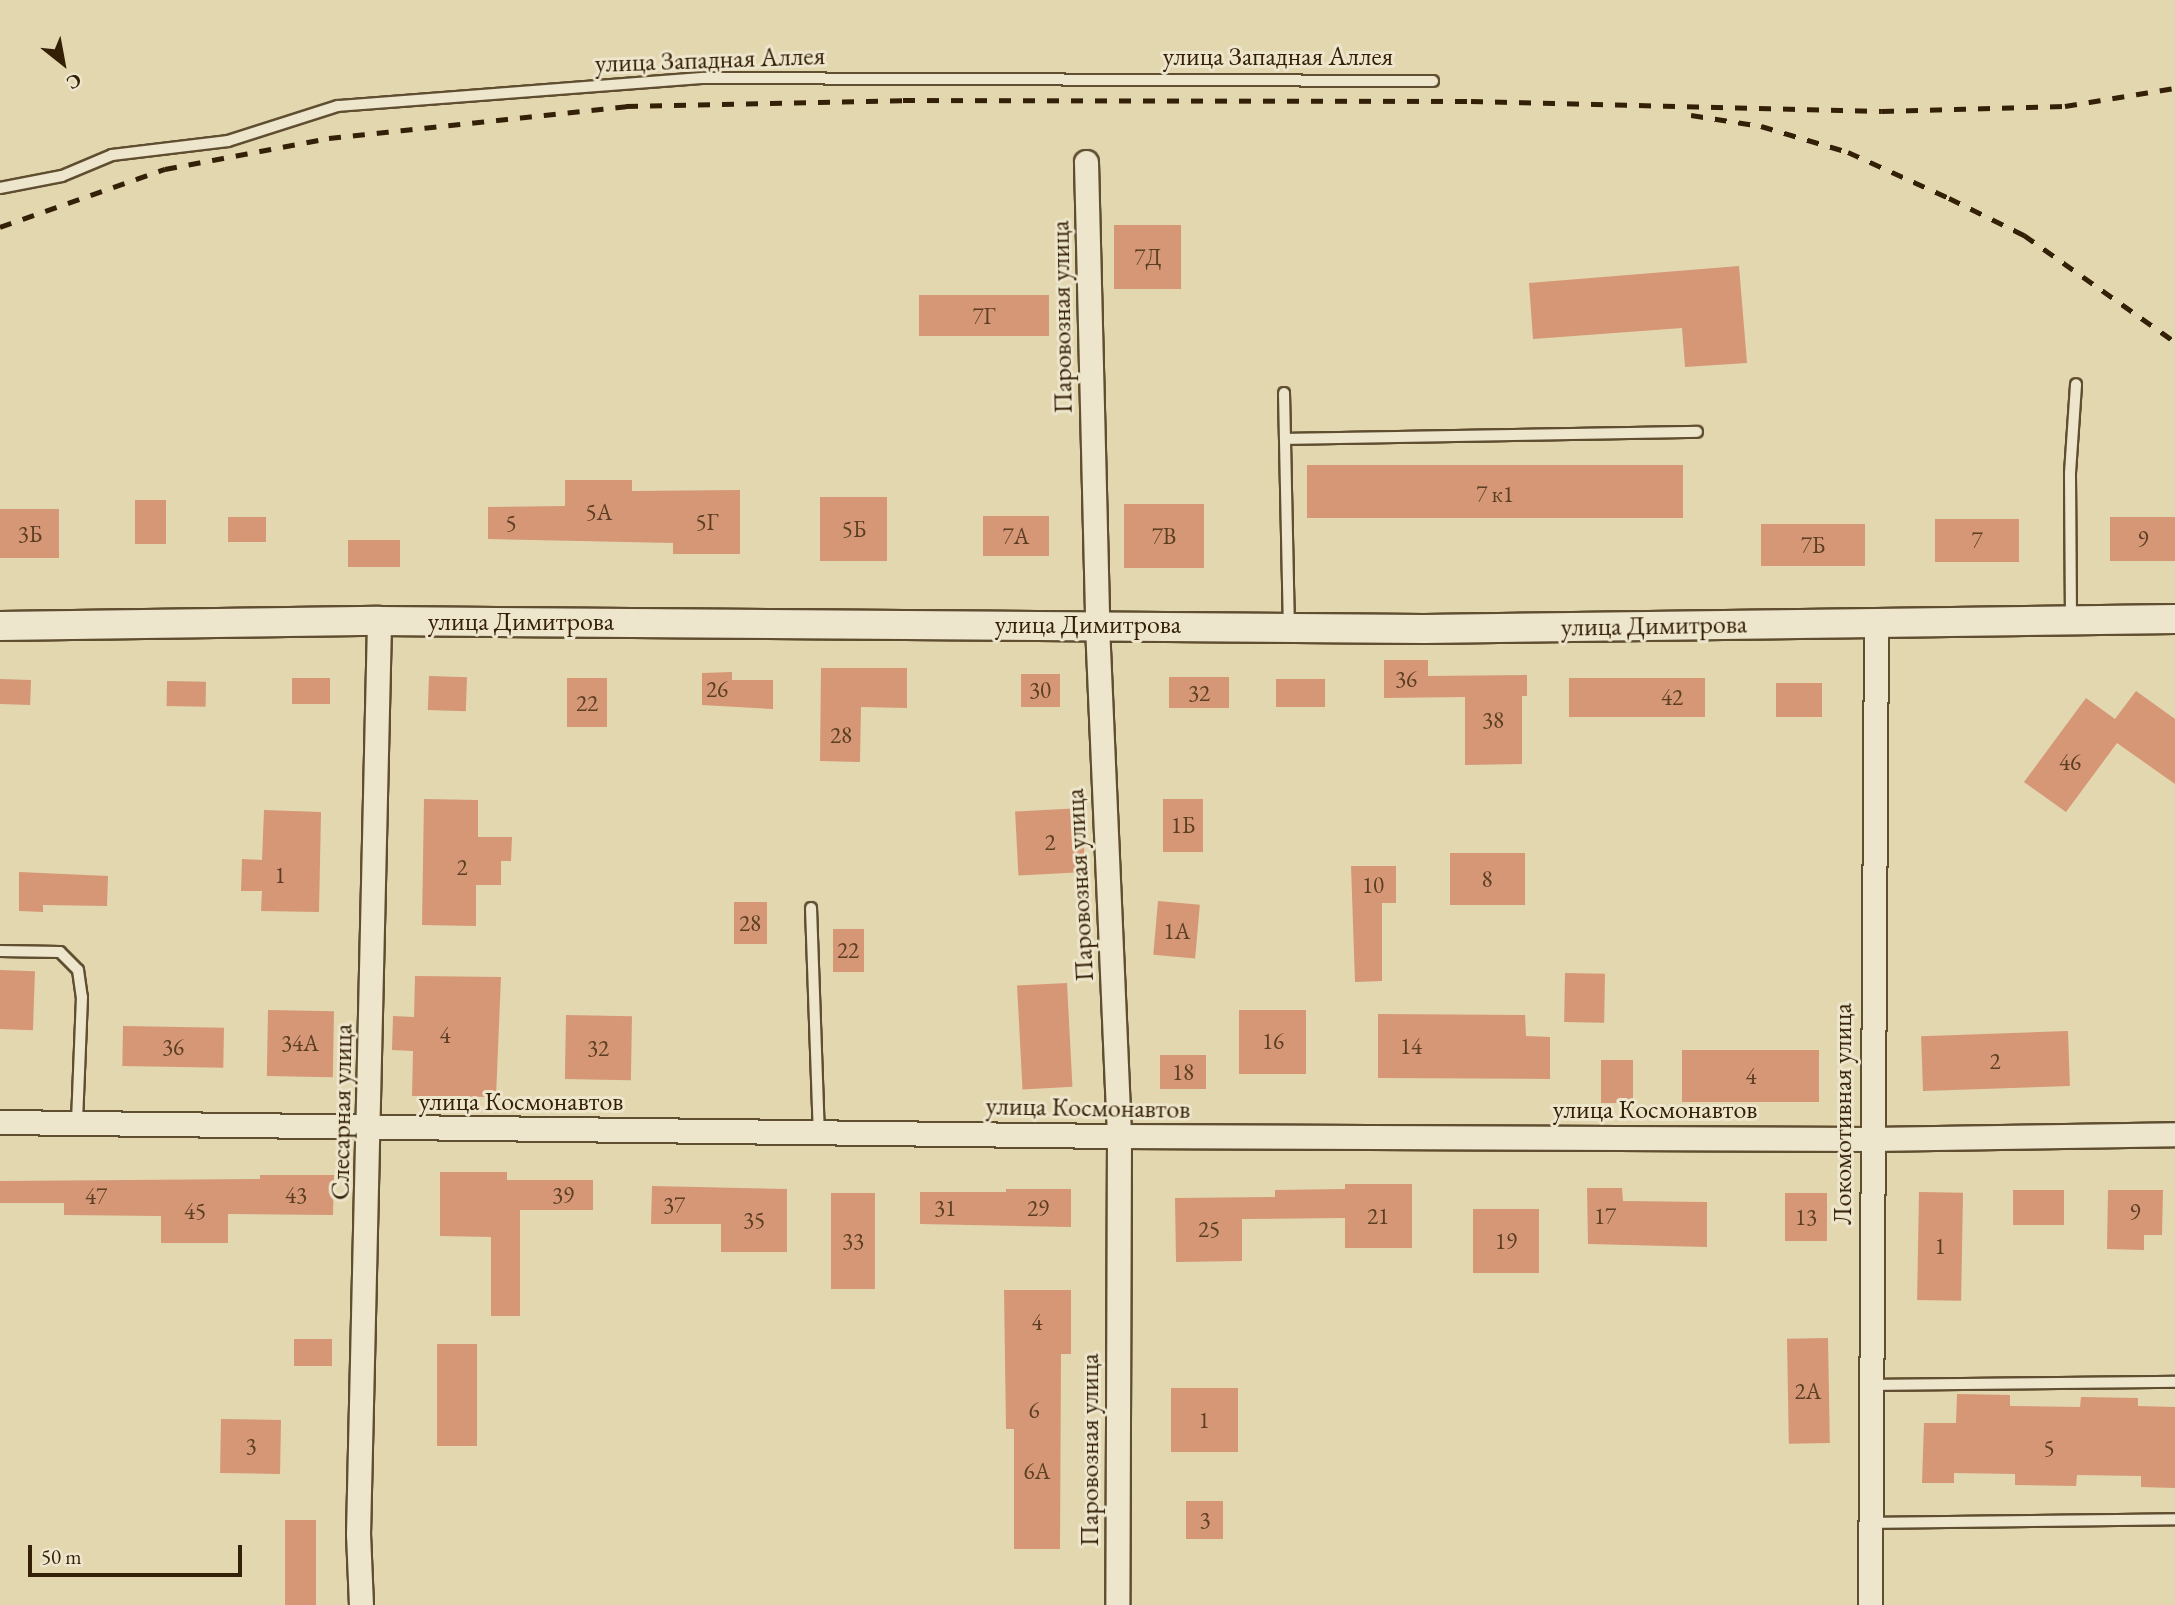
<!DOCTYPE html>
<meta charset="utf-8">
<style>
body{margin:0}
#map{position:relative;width:2175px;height:1605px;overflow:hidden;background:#e3d7b0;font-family:"EB Garamond",serif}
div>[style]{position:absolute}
.building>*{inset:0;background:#d59776;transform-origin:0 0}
.roads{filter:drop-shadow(2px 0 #604e30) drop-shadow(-2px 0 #604e30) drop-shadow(0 2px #604e30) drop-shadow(0 -2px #604e30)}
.service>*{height:10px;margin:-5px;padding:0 5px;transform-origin:5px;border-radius:5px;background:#ede5cc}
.minor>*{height:23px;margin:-11.5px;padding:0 11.5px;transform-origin:11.5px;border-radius:11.5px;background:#ede5cc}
.tertiary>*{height:28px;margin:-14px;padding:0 14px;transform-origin:14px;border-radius:14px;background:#ede5cc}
.rail>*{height:5px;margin-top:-2.5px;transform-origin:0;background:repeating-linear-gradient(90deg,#342006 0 12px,transparent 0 24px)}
span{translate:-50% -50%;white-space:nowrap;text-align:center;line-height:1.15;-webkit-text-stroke:6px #ede5cc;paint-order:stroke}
.number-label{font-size:23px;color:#5c3e22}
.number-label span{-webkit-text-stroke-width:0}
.street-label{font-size:26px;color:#342006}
.north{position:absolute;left:28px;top:28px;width:70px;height:70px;-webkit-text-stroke:5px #ede5cc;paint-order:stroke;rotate:149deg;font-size:19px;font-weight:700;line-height:28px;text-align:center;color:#342006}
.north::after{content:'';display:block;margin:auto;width:24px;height:32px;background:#342006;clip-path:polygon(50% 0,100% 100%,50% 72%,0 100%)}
.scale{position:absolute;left:28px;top:1545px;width:214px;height:32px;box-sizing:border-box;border:4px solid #342006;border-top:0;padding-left:9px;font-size:21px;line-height:24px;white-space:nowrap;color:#342006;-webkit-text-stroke:5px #ede5cc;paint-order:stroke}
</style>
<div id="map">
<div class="building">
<i style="left:1114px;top:225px;width:67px;height:64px"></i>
<i style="clip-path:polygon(1739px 266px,1747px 363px,1685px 367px,1682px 328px,1533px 339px,1529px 283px)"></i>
<i style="left:1049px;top:295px;width:41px;height:130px;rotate:90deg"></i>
<i style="left:1683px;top:465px;width:53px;height:376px;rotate:90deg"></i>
<i style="clip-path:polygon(565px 480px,632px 480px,632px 491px,740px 490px,740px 554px,673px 554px,673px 543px,488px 539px,488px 507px,565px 506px)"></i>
<i style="left:820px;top:497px;width:67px;height:64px"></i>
<i style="left:135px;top:500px;width:31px;height:44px"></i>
<i style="left:1124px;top:504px;width:80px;height:64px"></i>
<i style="left:59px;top:509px;width:49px;height:59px;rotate:90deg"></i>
<i style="left:1049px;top:516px;width:40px;height:66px;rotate:90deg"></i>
<i style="left:228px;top:517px;width:38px;height:25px"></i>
<i style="left:2175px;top:517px;width:44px;height:65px;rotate:90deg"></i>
<i style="left:1935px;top:519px;width:84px;height:43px"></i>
<i style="left:1865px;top:524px;width:42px;height:104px;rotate:90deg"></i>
<i style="left:400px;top:540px;width:27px;height:52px;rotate:90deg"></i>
<i style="clip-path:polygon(1384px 660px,1428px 660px,1428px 676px,1527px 675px,1527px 696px,1522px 696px,1522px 764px,1465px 765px,1465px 697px,1384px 698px)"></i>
<i style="clip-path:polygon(821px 668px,907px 668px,907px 708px,861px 707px,860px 762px,820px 761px)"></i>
<i style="clip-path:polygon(732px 672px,732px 680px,773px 680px,773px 709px,702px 705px,702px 673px)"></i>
<i style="left:1021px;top:674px;width:39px;height:33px"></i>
<i style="left:429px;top:676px;width:38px;height:34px;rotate:2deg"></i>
<i style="left:1169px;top:677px;width:60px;height:31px"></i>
<i style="left:292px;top:678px;width:38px;height:26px"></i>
<i style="left:567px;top:678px;width:40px;height:49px"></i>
<i style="left:1569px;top:678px;width:136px;height:39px"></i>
<i style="left:0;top:679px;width:31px;height:25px;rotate:2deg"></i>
<i style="left:1276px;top:679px;width:49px;height:28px"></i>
<i style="left:167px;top:681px;width:39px;height:25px;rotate:1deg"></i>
<i style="left:1822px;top:683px;width:34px;height:46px;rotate:90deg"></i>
<i style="clip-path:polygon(2136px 691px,2175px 719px,2175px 784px,2117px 743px,2066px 812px,2024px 782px,2086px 698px,2115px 719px)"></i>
<i style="clip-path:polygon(424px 799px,478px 800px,478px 837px,512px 837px,511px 861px,501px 861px,501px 885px,476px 885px,476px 926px,422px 925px)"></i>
<i style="left:1163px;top:799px;width:40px;height:53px"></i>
<i style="left:1082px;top:808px;width:64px;height:67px;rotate:87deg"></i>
<i style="clip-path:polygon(264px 810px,321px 812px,319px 912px,261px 911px,262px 891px,241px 891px,242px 859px,262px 860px)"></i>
<i style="left:1450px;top:853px;width:75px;height:52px"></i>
<i style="clip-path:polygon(1351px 866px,1396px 866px,1396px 903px,1382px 903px,1382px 981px,1355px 982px)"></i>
<i style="clip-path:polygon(19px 872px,108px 876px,107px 906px,43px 905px,43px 912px,19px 911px)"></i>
<i style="left:1158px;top:901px;width:42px;height:54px;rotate:5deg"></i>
<i style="left:734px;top:902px;width:33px;height:42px"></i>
<i style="left:833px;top:929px;width:31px;height:43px"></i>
<i style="left:0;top:970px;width:35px;height:59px;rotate:2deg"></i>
<i style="left:1565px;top:973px;width:40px;height:49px;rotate:1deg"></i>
<i style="clip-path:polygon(415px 976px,501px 977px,496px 1097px,412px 1096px,413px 1051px,392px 1050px,393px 1016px,414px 1017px)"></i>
<i style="left:1067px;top:983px;width:104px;height:50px;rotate:87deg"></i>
<i style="left:268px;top:1010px;width:66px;height:66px;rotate:1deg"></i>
<i style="left:1239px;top:1010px;width:67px;height:64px"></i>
<i style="clip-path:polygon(1378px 1014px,1525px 1015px,1526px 1036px,1550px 1037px,1550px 1079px,1378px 1078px)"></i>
<i style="left:566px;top:1015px;width:66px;height:64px;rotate:1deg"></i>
<i style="left:123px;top:1026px;width:101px;height:40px;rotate:1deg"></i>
<i style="left:2068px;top:1031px;width:55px;height:147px;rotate:88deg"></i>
<i style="left:1682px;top:1050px;width:137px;height:52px"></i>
<i style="left:1206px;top:1055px;width:34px;height:46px;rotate:90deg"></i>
<i style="left:1601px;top:1060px;width:32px;height:43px"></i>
<i style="clip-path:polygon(440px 1172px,507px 1172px,507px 1180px,593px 1180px,593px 1210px,520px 1210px,520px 1316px,491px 1316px,491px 1237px,440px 1236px)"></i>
<i style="clip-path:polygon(260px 1175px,334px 1175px,333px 1215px,228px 1214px,228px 1243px,161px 1243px,161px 1216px,64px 1215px,64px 1203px,0 1203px,0 1181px,260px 1179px)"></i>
<i style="clip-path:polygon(1345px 1184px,1412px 1184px,1412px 1248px,1345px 1248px,1345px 1218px,1242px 1219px,1242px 1261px,1176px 1262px,1175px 1198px,1275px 1197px,1275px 1190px,1345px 1189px)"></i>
<i style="clip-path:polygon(652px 1186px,787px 1189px,787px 1252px,721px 1252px,721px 1224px,651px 1224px)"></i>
<i style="clip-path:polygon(1587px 1188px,1622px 1188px,1623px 1201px,1707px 1202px,1707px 1247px,1588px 1244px)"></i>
<i style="clip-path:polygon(1006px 1189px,1071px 1189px,1071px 1227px,920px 1224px,920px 1192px,1006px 1192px)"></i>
<i style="left:2013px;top:1190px;width:51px;height:35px"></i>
<i style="clip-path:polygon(2108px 1190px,2163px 1190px,2162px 1235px,2144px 1235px,2144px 1250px,2107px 1249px)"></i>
<i style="left:1919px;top:1192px;width:44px;height:108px;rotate:1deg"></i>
<i style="left:831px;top:1193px;width:44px;height:96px"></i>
<i style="left:1785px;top:1193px;width:42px;height:48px"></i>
<i style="left:1473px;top:1209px;width:66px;height:64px"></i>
<i style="clip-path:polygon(1004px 1290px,1071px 1290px,1071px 1354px,1061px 1354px,1060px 1549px,1014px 1549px,1014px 1429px,1006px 1429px)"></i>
<i style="left:1828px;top:1338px;width:105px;height:41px;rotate:89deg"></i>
<i style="left:294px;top:1339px;width:38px;height:27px"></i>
<i style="left:437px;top:1344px;width:40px;height:102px"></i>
<i style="left:1171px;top:1388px;width:67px;height:64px"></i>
<i style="clip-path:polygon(1957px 1394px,2010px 1395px,2010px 1406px,2080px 1407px,2081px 1397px,2138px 1398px,2138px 1406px,2175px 1407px,2175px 1488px,2141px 1487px,2141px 1476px,2077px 1475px,2076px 1486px,2015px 1485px,2015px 1474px,1954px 1473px,1954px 1483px,1922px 1483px,1924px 1423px,1956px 1423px)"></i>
<i style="left:221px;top:1419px;width:60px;height:54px;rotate:1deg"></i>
<i style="left:1186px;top:1501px;width:37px;height:38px"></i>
<i style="left:285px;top:1520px;width:31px;height:85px"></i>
</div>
<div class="roads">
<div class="service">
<i style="left:0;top:188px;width:63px;rotate:-11deg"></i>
<i style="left:62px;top:176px;width:54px;rotate:-22.8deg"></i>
<i style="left:112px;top:155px;width:117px;rotate:-6.9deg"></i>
<i style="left:228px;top:141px;width:115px;rotate:-17.7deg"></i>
<i style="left:338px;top:106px;width:366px;rotate:-4.4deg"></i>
<i style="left:703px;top:78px;width:730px;rotate:0.24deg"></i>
<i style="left:1284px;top:393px;width:234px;rotate:88.8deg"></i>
<i style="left:1286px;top:439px;width:411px;rotate:-1deg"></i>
<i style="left:2071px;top:619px;width:146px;rotate:-90.4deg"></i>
<i style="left:2070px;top:473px;width:89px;rotate:-86.1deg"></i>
<i style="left:811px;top:908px;width:224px;rotate:88deg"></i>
<i style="left:0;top:951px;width:60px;rotate:1deg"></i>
<i style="left:60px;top:952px;width:25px;rotate:45deg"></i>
<i style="left:78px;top:970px;width:27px;rotate:82deg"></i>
<i style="left:82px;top:997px;width:127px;rotate:92.3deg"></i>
<i style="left:1870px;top:1385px;width:305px;rotate:-0.6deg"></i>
<i style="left:1868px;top:1523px;width:307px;rotate:-0.7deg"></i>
</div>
<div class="minor">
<i style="left:1086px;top:162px;width:463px;rotate:88.6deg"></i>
<i style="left:1097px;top:625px;width:511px;rotate:87.53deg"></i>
<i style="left:1119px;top:1136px;width:469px;rotate:90.2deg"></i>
<i style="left:0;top:1122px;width:1119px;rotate:0.72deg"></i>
<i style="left:1119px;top:1136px;width:752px;rotate:0.23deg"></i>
<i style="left:1871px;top:1139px;width:304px;rotate:-0.9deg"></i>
<i style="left:361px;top:1605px;width:71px;rotate:-92.4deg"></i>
<i style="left:358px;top:1534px;width:913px;rotate:-88.68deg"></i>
<i style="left:1870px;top:1605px;width:982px;rotate:-89.65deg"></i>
</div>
<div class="tertiary">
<i style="left:0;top:626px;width:379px;rotate:-0.8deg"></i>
<i style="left:379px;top:621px;width:1045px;rotate:0.44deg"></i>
<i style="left:1424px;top:629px;width:751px;rotate:-0.76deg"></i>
</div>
</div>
<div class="rail">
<i style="left:1691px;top:115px;width:71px;rotate:8.9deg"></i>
<i style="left:1761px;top:126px;width:91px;rotate:16.6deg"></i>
<i style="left:1848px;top:152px;width:111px;rotate:24.5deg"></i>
<i style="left:1949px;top:198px;width:84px;rotate:26.3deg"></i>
<i style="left:2024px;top:235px;width:185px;rotate:35.3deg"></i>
<i style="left:0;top:227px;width:175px;rotate:-19.4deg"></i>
<i style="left:165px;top:169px;width:167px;rotate:-10.7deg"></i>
<i style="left:329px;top:138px;width:299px;rotate:-6.1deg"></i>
<i style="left:626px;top:106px;width:277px;rotate:-1.2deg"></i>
<i style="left:903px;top:100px;width:568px;rotate:0.1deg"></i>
<i style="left:1471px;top:101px;width:411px;rotate:1.4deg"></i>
<i style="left:1882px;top:111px;width:183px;rotate:-1.6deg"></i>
<i style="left:2065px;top:106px;width:111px;rotate:-9.3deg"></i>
</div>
<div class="number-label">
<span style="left:1148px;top:257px">7Д</span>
<span style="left:984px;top:316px">7Г</span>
<span style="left:1495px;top:494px">7 к1</span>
<span style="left:599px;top:512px">5А</span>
<span style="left:707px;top:522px">5Г</span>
<span style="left:511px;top:523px">5</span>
<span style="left:854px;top:529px">5Б</span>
<span style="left:30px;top:534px">3Б</span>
<span style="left:1016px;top:536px">7А</span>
<span style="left:1164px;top:536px">7В</span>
<span style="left:2143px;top:539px">9</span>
<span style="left:1977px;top:540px">7</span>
<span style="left:1813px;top:545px">7Б</span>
<span style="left:1406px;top:679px">36</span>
<span style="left:717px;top:689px">26</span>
<span style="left:1040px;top:690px">30</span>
<span style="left:1199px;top:693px">32</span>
<span style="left:1672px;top:697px">42</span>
<span style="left:587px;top:703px">22</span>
<span style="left:1493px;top:720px">38</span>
<span style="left:841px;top:735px">28</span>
<span style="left:2070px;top:762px">46</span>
<span style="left:1183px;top:825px">1Б</span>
<span style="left:1050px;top:842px">2</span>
<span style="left:462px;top:867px">2</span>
<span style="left:280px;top:875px">1</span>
<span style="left:1487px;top:879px">8</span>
<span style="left:1373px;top:885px">10</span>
<span style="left:750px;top:923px">28</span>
<span style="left:1177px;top:931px">1А</span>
<span style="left:848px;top:950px">22</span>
<span style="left:445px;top:1035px">4</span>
<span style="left:1273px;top:1041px">16</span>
<span style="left:300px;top:1043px">34А</span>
<span style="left:1411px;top:1046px">14</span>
<span style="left:173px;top:1047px">36</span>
<span style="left:598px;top:1048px">32</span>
<span style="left:1995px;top:1061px">2</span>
<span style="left:1183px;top:1072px">18</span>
<span style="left:1751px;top:1076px">4</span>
<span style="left:296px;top:1195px">43</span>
<span style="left:563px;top:1195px">39</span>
<span style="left:96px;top:1196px">47</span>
<span style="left:674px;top:1205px">37</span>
<span style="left:945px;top:1208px">31</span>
<span style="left:1038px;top:1208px">29</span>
<span style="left:195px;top:1211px">45</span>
<span style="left:2135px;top:1212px">9</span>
<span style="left:1378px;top:1216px">21</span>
<span style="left:1605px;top:1216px">17</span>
<span style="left:1806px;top:1217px">13</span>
<span style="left:754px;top:1220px">35</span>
<span style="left:1209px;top:1229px">25</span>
<span style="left:853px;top:1241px">33</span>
<span style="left:1506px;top:1241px">19</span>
<span style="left:1940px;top:1246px">1</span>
<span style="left:1037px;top:1322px">4</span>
<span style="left:1808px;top:1391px">2А</span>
<span style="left:1034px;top:1410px">6</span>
<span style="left:1204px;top:1420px">1</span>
<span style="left:251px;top:1446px">3</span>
<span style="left:2049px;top:1448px">5</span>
<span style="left:1037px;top:1471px">6А</span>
<span style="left:1205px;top:1520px">3</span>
</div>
<div class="street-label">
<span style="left:1278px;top:57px">улица Западная Аллея</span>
<span style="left:710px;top:60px;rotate:-2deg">улица Западная Аллея</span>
<span style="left:1062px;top:317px;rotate:-91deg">Паровозная улица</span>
<span style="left:521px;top:622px">улица Димитрова</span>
<span style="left:1088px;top:625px">улица Димитрова</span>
<span style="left:1654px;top:626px;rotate:-1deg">улица Димитрова</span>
<span style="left:1080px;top:885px;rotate:-93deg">Паровозная улица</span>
<span style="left:521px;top:1102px">улица Космонавтов</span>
<span style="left:1088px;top:1108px;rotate:1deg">улица Космонавтов</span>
<span style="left:1655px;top:1110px">улица Космонавтов</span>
<span style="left:342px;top:1112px;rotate:-89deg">Слесарная улица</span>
<span style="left:1843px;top:1114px;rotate:-90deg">Локомотивная улица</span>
<span style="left:1090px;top:1450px;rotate:-90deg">Паровозная улица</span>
</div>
<div class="north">С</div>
<div class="scale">50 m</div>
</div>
